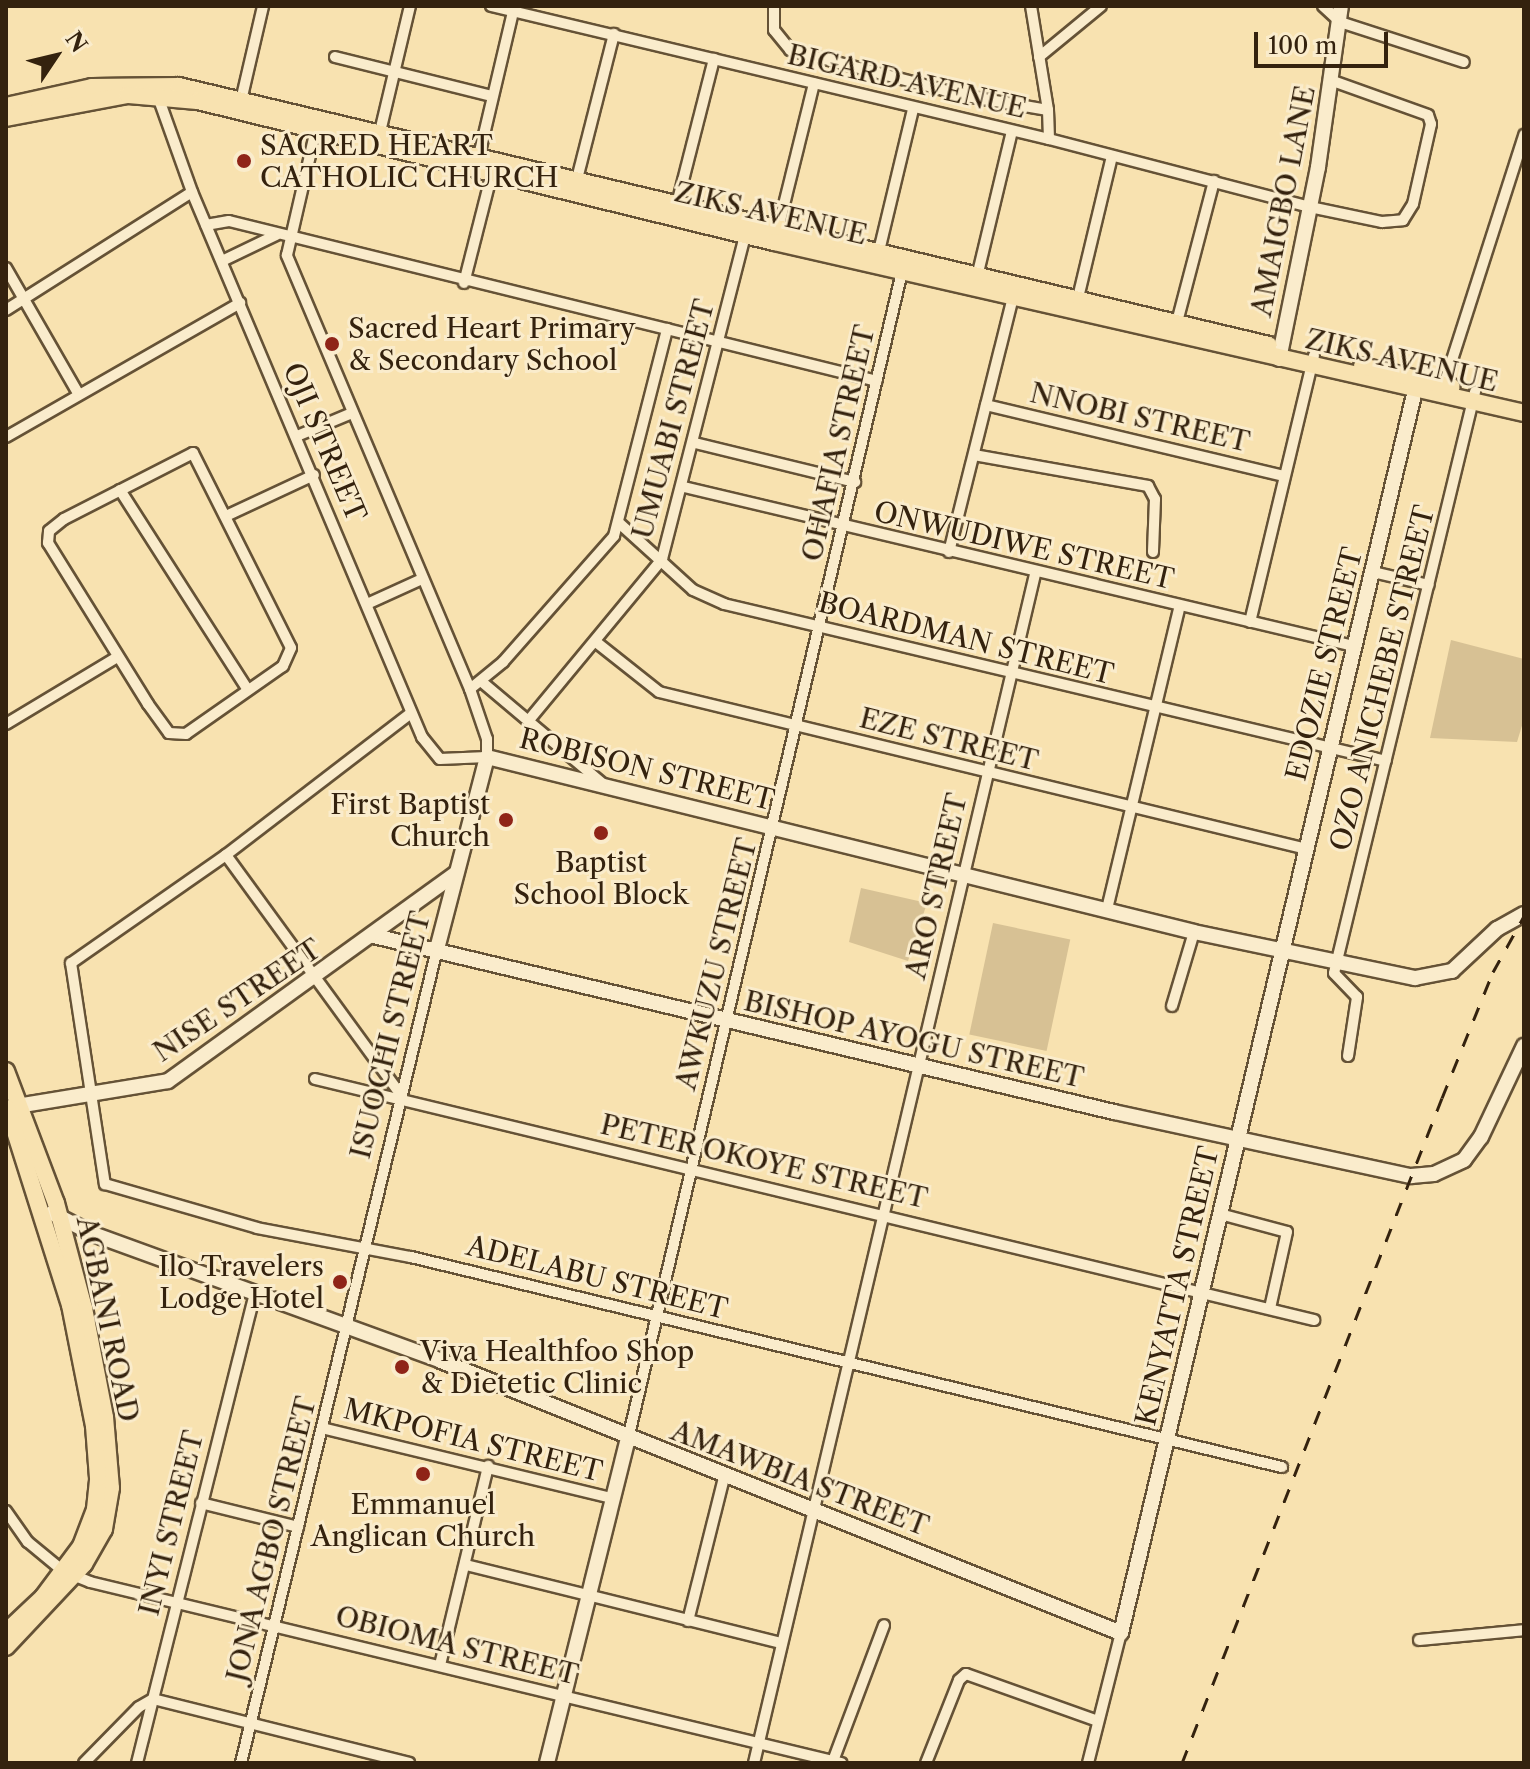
<!DOCTYPE html>
<style>
body{margin:0}
#map{position:relative;width:1530px;height:1769px;overflow:hidden;background:#f8e2b0;font-family:"Libre Caslon Text",serif}
div>[style]{position:absolute}
.green>*{inset:0;background:#d7c194;transform-origin:0 0}
.roads{filter:drop-shadow(2px 0 #655236) drop-shadow(-2px 0 #655236) drop-shadow(0 2px #655236) drop-shadow(0 -2px #655236)}
.street>*{height:10px;margin:-5px;padding:0 5px;transform-origin:5px;border-radius:5px;background:#faeccc}
.secondary>*{height:14px;margin:-7px;padding:0 7px;transform-origin:7px;border-radius:7px;background:#faeccc}
.primary>*{height:16px;margin:-8px;padding:0 8px;transform-origin:8px;border-radius:8px;background:#f8e2b0}
.rail>*{height:3px;margin-top:-1.5px;transform-origin:0;background:repeating-linear-gradient(90deg,#34220e 0 14px,transparent 0 28px)}
.dots>*{width:22px;height:22px;translate:-50% -50%;box-sizing:border-box;border:4px solid #faeccc;border-radius:50%}
span{translate:-50% -50%;white-space:nowrap;text-align:center;line-height:1.15;-webkit-text-stroke:6px #faeccc;paint-order:stroke}
.street-label{font-size:28px;color:#34220e}
.poi-label{font-size:28px;color:#34220e}
.left{translate:0 -50%;text-align:left}
.right{translate:-100% -50%;text-align:right}
.frame{position:absolute;inset:0;border:8px solid #34220e;pointer-events:none}
.north{position:absolute;left:16px;top:16px;width:80px;height:80px;-webkit-text-stroke:6px #faeccc;paint-order:stroke;rotate:55deg;font-size:22px;font-weight:700;line-height:32px;text-align:center;color:#34220e}
.north::after{content:'';display:block;margin:auto;width:28px;height:36px;background:#34220e;clip-path:polygon(50% 0,100% 100%,50% 72%,0 100%)}
.scale{position:absolute;left:1254px;top:32px;width:134px;height:36px;box-sizing:border-box;border:4px solid #34220e;border-top:0;padding-left:10px;font-size:24px;line-height:28px;white-space:nowrap;color:#34220e;-webkit-text-stroke:6px #faeccc;paint-order:stroke}
</style>
<div id="map">
<div class="green">
<i style="clip-path:polygon(1451px 640px,1524px 659px,1524px 719px,1517px 742px,1430px 738px)"></i>
<i style="clip-path:polygon(861px 888px,927px 903px,908px 961px,849px 942px)"></i>
<i style="left:993px;top:923px;width:79px;height:114px;rotate:12deg"></i>
</div>
<div class="roads">
<div class="street">
<i style="left:491px;top:6px;width:574px;rotate:13.41deg"></i>
<i style="left:1049px;top:139px;width:270px;rotate:14.6deg"></i>
<i style="left:1310px;top:207px;width:74px;rotate:11.8deg"></i>
<i style="left:1382px;top:222px;width:21px;rotate:-5deg"></i>
<i style="left:1403px;top:220px;width:19px;rotate:-58deg"></i>
<i style="left:1413px;top:204px;width:82px;rotate:-77.3deg"></i>
<i style="left:1431px;top:124px;width:9px;rotate:-108deg"></i>
<i style="left:1428px;top:115px;width:101px;rotate:-160.3deg"></i>
<i style="left:774px;top:6px;width:24px;rotate:90deg"></i>
<i style="left:774px;top:30px;width:26px;rotate:51deg"></i>
<i style="left:790px;top:50px;width:182px;rotate:14.6deg"></i>
<i style="left:966px;top:96px;width:83px;rotate:9.7deg"></i>
<i style="left:1048px;top:110px;width:29px;rotate:88deg"></i>
<i style="left:1031px;top:6px;width:105px;rotate:80.7deg"></i>
<i style="left:1323px;top:6px;width:23px;rotate:43deg"></i>
<i style="left:1340px;top:22px;width:130px;rotate:17.9deg"></i>
<i style="left:335px;top:57px;width:162px;rotate:14deg"></i>
<i style="left:1039px;top:57px;width:80px;rotate:-39.4deg"></i>
<i style="left:157px;top:94px;width:104px;rotate:70.3deg"></i>
<i style="left:192px;top:192px;width:592px;rotate:67.12deg"></i>
<i style="left:422px;top:737px;width:28px;rotate:51deg"></i>
<i style="left:440px;top:759px;width:47px;rotate:-2.4deg"></i>
<i style="left:487px;top:757px;width:18px;rotate:-90deg"></i>
<i style="left:487px;top:739px;width:53px;rotate:-108.8deg"></i>
<i style="left:470px;top:689px;width:471px;rotate:-112.9deg"></i>
<i style="left:287px;top:255px;width:133px;rotate:-77deg"></i>
<i style="left:240px;top:105px;width:102px;rotate:-76.9deg"></i>
<i style="left:379px;top:136px;width:134px;rotate:-76.6deg"></i>
<i style="left:478px;top:160px;width:156px;rotate:-76.7deg"></i>
<i style="left:576px;top:183px;width:154px;rotate:-75.7deg"></i>
<i style="left:676px;top:208px;width:154px;rotate:-75.7deg"></i>
<i style="left:206px;top:225px;width:23px;rotate:-10deg"></i>
<i style="left:229px;top:221px;width:667px;rotate:13.87deg"></i>
<i style="left:777px;top:233px;width:154px;rotate:-76.1deg"></i>
<i style="left:879px;top:251px;width:146px;rotate:-76.5deg"></i>
<i style="left:222px;top:261px;width:60px;rotate:-25.7deg"></i>
<i style="left:6px;top:268px;width:146px;rotate:60.1deg"></i>
<i style="left:976px;top:281px;width:154px;rotate:-76.5deg"></i>
<i style="left:464px;top:283px;width:118px;rotate:-75.7deg"></i>
<i style="left:1077px;top:302px;width:150px;rotate:-76.5deg"></i>
<i style="left:6px;top:310px;width:220px;rotate:-32.4deg"></i>
<i style="left:1176px;top:326px;width:150px;rotate:-75.3deg"></i>
<i style="left:1443px;top:388px;width:266px;rotate:-72.2deg"></i>
<i style="left:986px;top:405px;width:305px;rotate:13.4deg"></i>
<i style="left:297px;top:436px;width:60px;rotate:-22.7deg"></i>
<i style="left:6px;top:437px;width:270px;rotate:-29.8deg"></i>
<i style="left:695px;top:443px;width:165px;rotate:13.7deg"></i>
<i style="left:193px;top:453px;width:218px;rotate:63.3deg"></i>
<i style="left:291px;top:648px;width:20px;rotate:114deg"></i>
<i style="left:283px;top:666px;width:118px;rotate:145deg"></i>
<i style="left:186px;top:734px;width:17px;rotate:-177deg"></i>
<i style="left:169px;top:733px;width:36px;rotate:-126deg"></i>
<i style="left:148px;top:704px;width:190px;rotate:-121.8deg"></i>
<i style="left:48px;top:543px;width:12px;rotate:-85deg"></i>
<i style="left:49px;top:531px;width:19px;rotate:-39deg"></i>
<i style="left:64px;top:519px;width:145px;rotate:-27.1deg"></i>
<i style="left:974px;top:455px;width:177px;rotate:10.1deg"></i>
<i style="left:1148px;top:486px;width:15px;rotate:62deg"></i>
<i style="left:1155px;top:499px;width:53px;rotate:92.2deg"></i>
<i style="left:684px;top:487px;width:689px;rotate:13.35deg"></i>
<i style="left:120px;top:490px;width:237px;rotate:57.4deg"></i>
<i style="left:226px;top:516px;width:97px;rotate:-25deg"></i>
<i style="left:618px;top:522px;width:101px;rotate:42.2deg"></i>
<i style="left:693px;top:590px;width:34px;rotate:24deg"></i>
<i style="left:724px;top:604px;width:680px;rotate:13.34deg"></i>
<i style="left:949px;top:552px;width:267px;rotate:-75.9deg"></i>
<i style="left:1373px;top:572px;width:57px;rotate:13.1deg"></i>
<i style="left:367px;top:604px;width:58px;rotate:-24.4deg"></i>
<i style="left:1250px;top:622px;width:274px;rotate:-76.5deg"></i>
<i style="left:596px;top:642px;width:80px;rotate:38.4deg"></i>
<i style="left:659px;top:692px;width:667px;rotate:13.62deg"></i>
<i style="left:482px;top:682px;width:158px;rotate:40.1deg"></i>
<i style="left:470px;top:689px;width:43px;rotate:-39.3deg"></i>
<i style="left:503px;top:662px;width:168px;rotate:-48.6deg"></i>
<i style="left:614px;top:536px;width:214px;rotate:-75.6deg"></i>
<i style="left:411px;top:713px;width:233px;rotate:142.5deg"></i>
<i style="left:226px;top:855px;width:189px;rotate:145.1deg"></i>
<i style="left:71px;top:963px;width:224px;rotate:81.3deg"></i>
<i style="left:105px;top:1184px;width:158px;rotate:16.1deg"></i>
<i style="left:257px;top:1228px;width:157px;rotate:10.7deg"></i>
<i style="left:411px;top:1257px;width:896px;rotate:13.56deg"></i>
<i style="left:529px;top:720px;width:209px;rotate:-50.4deg"></i>
<i style="left:662px;top:559px;width:337px;rotate:-75.6deg"></i>
<i style="left:6px;top:724px;width:128px;rotate:-31deg"></i>
<i style="left:226px;top:855px;width:298px;rotate:53.9deg"></i>
<i style="left:1107px;top:909px;width:312px;rotate:-76.5deg"></i>
<i style="left:1172px;top:1006px;width:77px;rotate:-73.4deg"></i>
<i style="left:1348px;top:1056px;width:60px;rotate:-81.3deg"></i>
<i style="left:1357px;top:997px;width:33px;rotate:-134deg"></i>
<i style="left:1334px;top:973px;width:598px;rotate:-76.36deg"></i>
<i style="left:315px;top:1079px;width:1028px;rotate:13.56deg"></i>
<i style="left:1220px;top:1214px;width:69px;rotate:15deg"></i>
<i style="left:1287px;top:1232px;width:78px;rotate:102.6deg"></i>
<i style="left:322px;top:1428px;width:298px;rotate:13.6deg"></i>
<i style="left:628px;top:1439px;width:1204px;rotate:-76.79deg"></i>
<i style="left:201px;top:1503px;width:100px;rotate:13.9deg"></i>
<i style="left:6px;top:1511px;width:38px;rotate:55deg"></i>
<i style="left:28px;top:1542px;width:45px;rotate:39.6deg"></i>
<i style="left:63px;top:1571px;width:29px;rotate:22deg"></i>
<i style="left:90px;top:1582px;width:773px;rotate:13.55deg"></i>
<i style="left:466px;top:1565px;width:325px;rotate:13.9deg"></i>
<i style="left:688px;top:1621px;width:152px;rotate:-75.9deg"></i>
<i style="left:1419px;top:1640px;width:105px;rotate:-5.4deg"></i>
<i style="left:440px;top:1665px;width:205px;rotate:-76.4deg"></i>
<i style="left:833px;top:1761px;width:145px;rotate:-69.4deg"></i>
<i style="left:84px;top:1763px;width:78px;rotate:-45.5deg"></i>
<i style="left:139px;top:1707px;width:16px;rotate:-30deg"></i>
<i style="left:153px;top:1699px;width:264px;rotate:14deg"></i>
<i style="left:137px;top:1763px;width:481px;rotate:-75.9deg"></i>
<i style="left:241px;top:1763px;width:837px;rotate:-76.46deg"></i>
<i style="left:754px;top:1763px;width:1222px;rotate:-76.7deg"></i>
<i style="left:926px;top:1763px;width:89px;rotate:-68.3deg"></i>
<i style="left:959px;top:1680px;width:9px;rotate:-41deg"></i>
<i style="left:966px;top:1674px;width:140px;rotate:19.6deg"></i>
<i style="left:1088px;top:1763px;width:134px;rotate:-75.8deg"></i>
</div>
<div class="secondary">
<i style="left:1279px;top:359px;width:196px;rotate:-78.5deg"></i>
<i style="left:1318px;top:167px;width:163px;rotate:-81.9deg"></i>
<i style="left:374px;top:936px;width:761px;rotate:13.38deg"></i>
<i style="left:1114px;top:1112px;width:304px;rotate:12.2deg"></i>
<i style="left:1411px;top:1176px;width:23px;rotate:-5deg"></i>
<i style="left:1434px;top:1174px;width:33px;rotate:-25deg"></i>
<i style="left:1464px;top:1160px;width:29px;rotate:-54deg"></i>
<i style="left:1481px;top:1137px;width:101px;rotate:-64.7deg"></i>
<i style="left:437px;top:949px;width:198px;rotate:-75.4deg"></i>
<i style="left:487px;top:757px;width:728px;rotate:13.9deg"></i>
<i style="left:1194px;top:932px;width:226px;rotate:11.8deg"></i>
<i style="left:1415px;top:978px;width:38px;rotate:-11deg"></i>
<i style="left:1452px;top:971px;width:62px;rotate:-43deg"></i>
<i style="left:1497px;top:929px;width:31px;rotate:-29deg"></i>
<i style="left:11px;top:1107px;width:159px;rotate:-9.4deg"></i>
<i style="left:168px;top:1081px;width:355px;rotate:-35.8deg"></i>
<i style="left:52px;top:1213px;width:46px;rotate:27.1deg"></i>
<i style="left:93px;top:1234px;width:370px;rotate:20deg"></i>
<i style="left:441px;top:1361px;width:732px;rotate:21.8deg"></i>
<i style="left:1121px;top:1633px;width:1290px;rotate:-76.69deg"></i>
<i style="left:547px;top:1763px;width:334px;rotate:-76deg"></i>
</div>
<div class="primary">
<i style="left:6px;top:106px;width:88px;rotate:-12.5deg"></i>
<i style="left:92px;top:87px;width:87px;rotate:-0.7deg"></i>
<i style="left:179px;top:86px;width:1120px;rotate:13.37deg"></i>
<i style="left:6px;top:118px;width:124px;rotate:-10.7deg"></i>
<i style="left:128px;top:95px;width:70px;rotate:4.9deg"></i>
<i style="left:198px;top:101px;width:593px;rotate:13.76deg"></i>
<i style="left:774px;top:242px;width:769px;rotate:12.84deg"></i>
<i style="left:1362px;top:366px;width:92px;rotate:13.1deg"></i>
<i style="left:6px;top:1071px;width:141px;rotate:69.3deg"></i>
<i style="left:56px;top:1203px;width:109px;rotate:75.1deg"></i>
<i style="left:84px;top:1308px;width:111px;rotate:79.1deg"></i>
<i style="left:105px;top:1417px;width:71px;rotate:85.2deg"></i>
<i style="left:111px;top:1488px;width:42px;rotate:99.7deg"></i>
<i style="left:104px;top:1529px;width:40px;rotate:119.7deg"></i>
<i style="left:84px;top:1564px;width:114px;rotate:133.2deg"></i>
<i style="left:6px;top:1632px;width:51px;rotate:-43.4deg"></i>
<i style="left:43px;top:1597px;width:64px;rotate:-53.3deg"></i>
<i style="left:81px;top:1546px;width:40px;rotate:-69deg"></i>
<i style="left:95px;top:1509px;width:31px;rotate:-84deg"></i>
<i style="left:98px;top:1478px;width:52px;rotate:-94.4deg"></i>
<i style="left:94px;top:1426px;width:123px;rotate:-101.2deg"></i>
<i style="left:70px;top:1305px;width:206px;rotate:-107.6deg"></i>
</div>
</div>
<div class="rail">
<i style="left:1182px;top:1763px;width:714px;rotate:-68.65deg"></i>
<i style="left:1442px;top:1098px;width:136px;rotate:-68deg"></i>
<i style="left:1493px;top:972px;width:64px;rotate:-61deg"></i>
</div>
<div class="dots">
<i style="left:244px;top:161px;background:#8f2418"></i>
<i style="left:332px;top:344px;background:#8f2418"></i>
<i style="left:506px;top:820px;background:#8f2418"></i>
<i style="left:601px;top:833px;background:#8f2418"></i>
<i style="left:340px;top:1282px;background:#8f2418"></i>
<i style="left:402px;top:1367px;background:#8f2418"></i>
<i style="left:423px;top:1474px;background:#8f2418"></i>
</div>
<div class="street-label">
<span style="left:907px;top:81px;rotate:13deg">BIGARD AVENUE</span>
<span style="left:1283px;top:201px;rotate:-79deg">AMAIGBO LANE</span>
<span style="left:771px;top:213px;rotate:13deg">ZIKS AVENUE</span>
<span style="left:1402px;top:360px;rotate:13deg">ZIKS AVENUE</span>
<span style="left:1140px;top:417px;rotate:13deg">NNOBI STREET</span>
<span style="left:673px;top:419px;rotate:-75deg">UMUABI STREET</span>
<span style="left:325px;top:442px;rotate:67deg">OJI STREET</span>
<span style="left:838px;top:443px;rotate:-77deg">OHAFIA STREET</span>
<span style="left:1024px;top:545px;rotate:13deg">ONWUDIWE STREET</span>
<span style="left:966px;top:638px;rotate:14deg">BOARDMAN STREET</span>
<span style="left:1324px;top:664px;rotate:-76deg">EDOZIE STREET</span>
<span style="left:1382px;top:678px;rotate:-76deg">OZO ANICHEBE STREET</span>
<span style="left:949px;top:739px;rotate:14deg">EZE STREET</span>
<span style="left:647px;top:769px;rotate:14deg">ROBISON STREET</span>
<span style="left:936px;top:886px;rotate:-77deg">ARO STREET</span>
<span style="left:716px;top:964px;rotate:-76deg">AWKUZU STREET</span>
<span style="left:237px;top:1000px;rotate:-34deg">NISE STREET</span>
<span style="left:390px;top:1035px;rotate:-76deg">ISUOCHI STREET</span>
<span style="left:914px;top:1039px;rotate:13deg">BISHOP AYOGU STREET</span>
<span style="left:764px;top:1161px;rotate:13deg">PETER OKOYE STREET</span>
<span style="left:597px;top:1277px;rotate:14deg">ADELABU STREET</span>
<span style="left:1177px;top:1286px;rotate:-77deg">KENYATTA STREET</span>
<span style="left:108px;top:1319px;rotate:78deg">AGBANI ROAD</span>
<span style="left:473px;top:1440px;rotate:14deg">MKPOFIA STREET</span>
<span style="left:800px;top:1478px;rotate:21deg">AMAWBIA STREET</span>
<span style="left:171px;top:1523px;rotate:-76deg">INYI STREET</span>
<span style="left:271px;top:1539px;rotate:-76deg">JONA AGBO STREET</span>
<span style="left:457px;top:1645px;rotate:14deg">OBIOMA STREET</span>
</div>
<div class="poi-label">
<span class="left" style="left:260px;top:161px">SACRED HEART<br>CATHOLIC CHURCH</span>
<span class="left" style="left:348px;top:344px">Sacred Heart Primary<br>&amp; Secondary School</span>
<span class="right" style="left:490px;top:820px">First Baptist<br>Church</span>
<span style="left:601px;top:878px">Baptist<br>School Block</span>
<span class="right" style="left:324px;top:1282px">Ilo Travelers<br>Lodge Hotel</span>
<span class="left" style="left:420px;top:1367px">Viva Healthfoo Shop<br>&amp; Dietetic Clinic</span>
<span style="left:423px;top:1520px">Emmanuel<br>Anglican Church</span>
</div>
<div class="frame"></div>
<div class="north">N</div>
<div class="scale">100 m</div>
</div>
